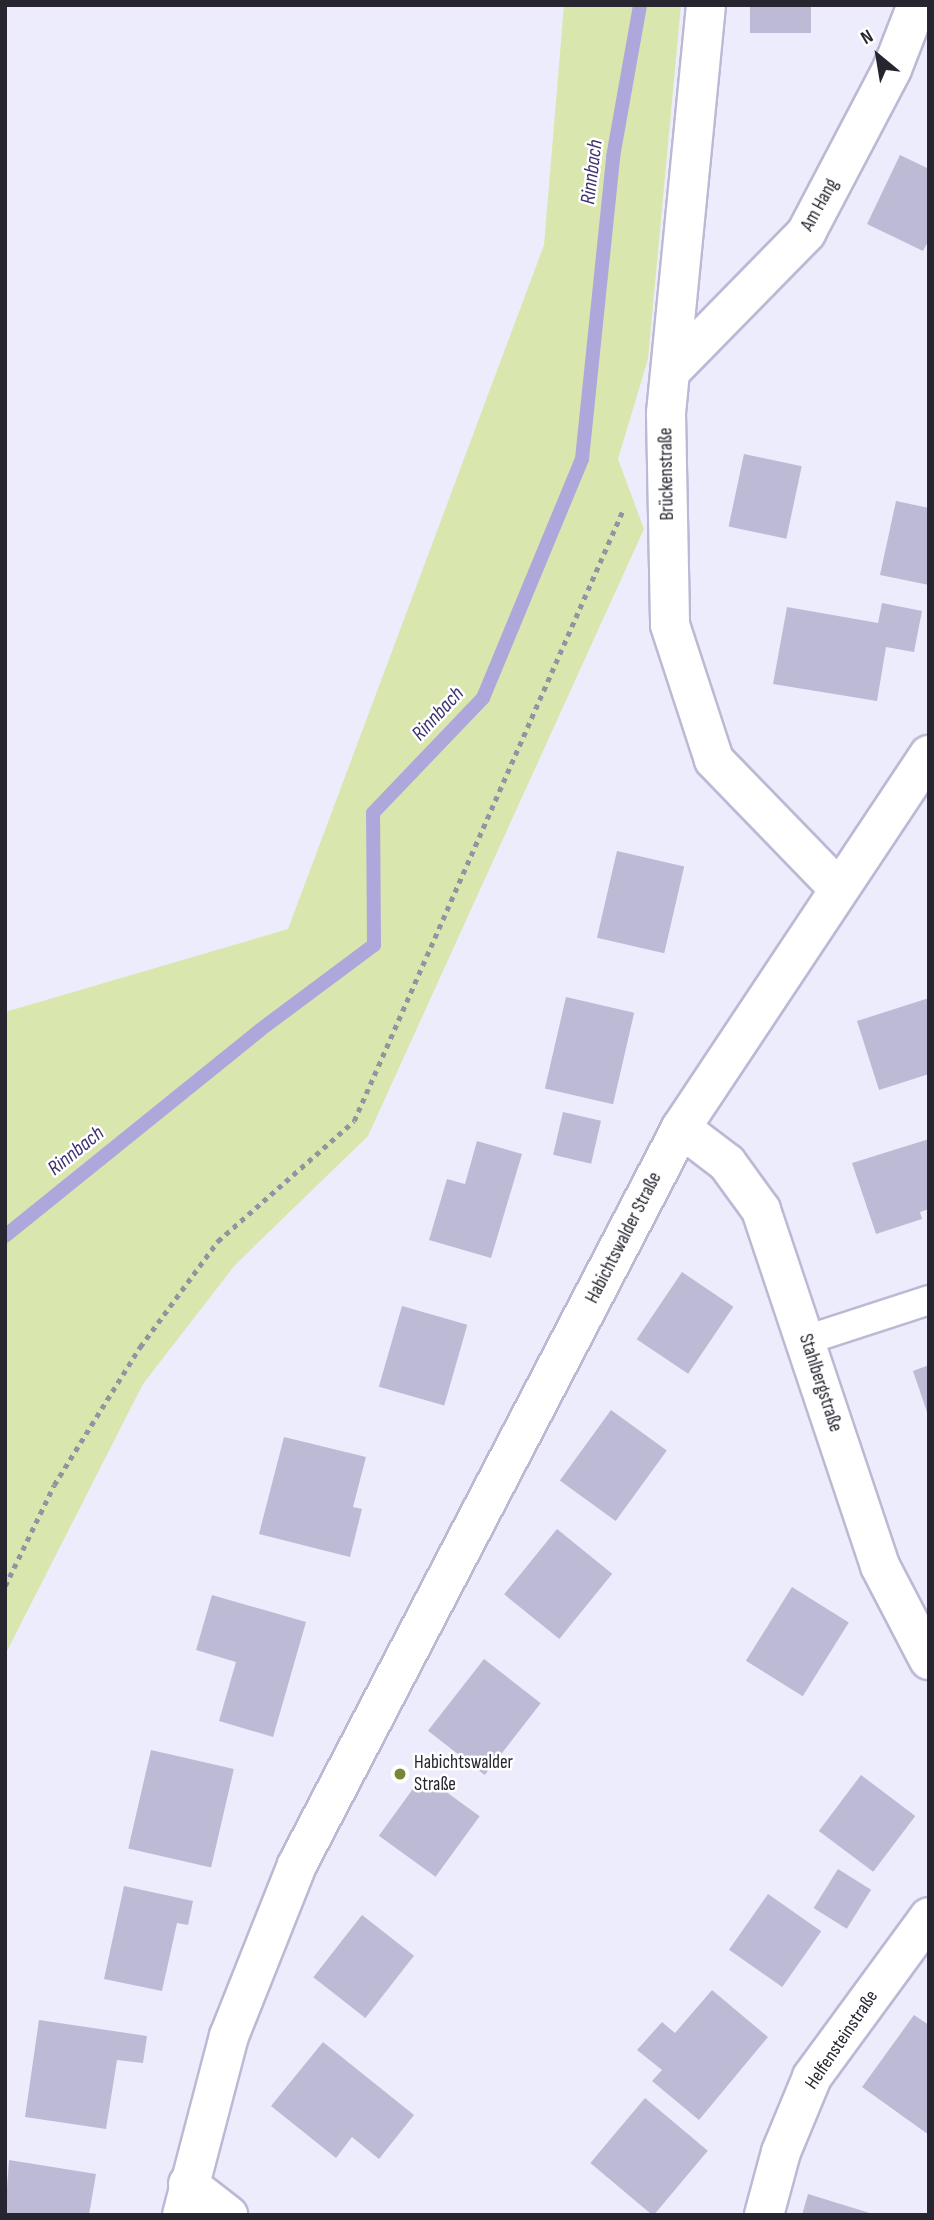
<!DOCTYPE html>
<meta charset="utf-8">
<style>
body{margin:0}
#map{position:relative;width:934px;height:2220px;overflow:hidden;background:#edecfd;font-family:"Sofia Sans Condensed",sans-serif}
div>[style]{position:absolute}
.green>*{inset:0;background:#d9e7ae}
.stream>*{height:14px;margin:-7px;padding:0 7px;transform-origin:7px;border-radius:7px;background:#ada7dc}
.building>*{inset:0;background:#bdbad5;transform-origin:0 0}
.path>*{height:4.5px;margin-top:-2.25px;transform-origin:0;background:repeating-linear-gradient(90deg,#9493a1 0 5px,transparent 0 10px)}
.roads{filter:drop-shadow(2px 0 #bbb9d4) drop-shadow(-2px 0 #bbb9d4) drop-shadow(0 2px #bbb9d4) drop-shadow(0 -2px #bbb9d4)}
.service>*{height:28px;margin:-14px;padding:0 14px;transform-origin:14px;border-radius:14px;background:#fff}
.minor>*{height:38px;margin:-19px;padding:0 19px;transform-origin:19px;border-radius:19px;background:#fff}
.dots>*{width:19px;height:19px;translate:-50% -50%;box-sizing:border-box;border:4px solid #fff;border-radius:50%}
span{translate:-50% -50%;white-space:nowrap;text-align:center;line-height:1.15;-webkit-text-stroke:5px #fff;paint-order:stroke}
.street-label{font-size:19px;color:#272630}
.poi-label{font-size:19px;color:#272630}
.left{translate:0 -50%;text-align:left}
.water-label{font-size:21px;color:#3f3172;font-style:italic}
.frame{position:absolute;inset:0;border:7px solid #272630;pointer-events:none}
.north{position:absolute;left:843px;top:21px;width:70px;height:70px;-webkit-text-stroke:5px #fff;paint-order:stroke;rotate:330deg;font-size:19px;font-weight:700;line-height:28px;text-align:center;color:#272630}
.north::after{content:'';display:block;margin:auto;width:24px;height:32px;background:#272630;clip-path:polygon(50% 0,100% 100%,50% 72%,0 100%)}
</style>
<div id="map">
<div class="green">
<i style="clip-path:polygon(564px 5px,681px 5px,648px 359px,618px 459px,644px 529px,368px 1136px,235px 1265px,143px 1384px,5px 1655px,5px 1012px,288px 929px,544px 245px)"></i>
</div>
<div class="stream">
<i style="left:5px;top:1236px;width:328px;rotate:-38.9deg"></i>
<i style="left:260px;top:1030px;width:142px;rotate:-36.7deg"></i>
<i style="left:374px;top:945px;width:132px;rotate:-90.4deg"></i>
<i style="left:373px;top:813px;width:159px;rotate:-46.3deg"></i>
<i style="left:483px;top:698px;width:259px;rotate:-67.5deg"></i>
<i style="left:582px;top:459px;width:304px;rotate:-84.1deg"></i>
<i style="left:613px;top:157px;width:154px;rotate:-79.9deg"></i>
</div>
<div class="building">
<i style="left:750px;top:5px;width:61px;height:28px"></i>
<i style="clip-path:polygon(900px 155px,929px 169px,929px 240px,923px 251px,867px 224px)"></i>
<i style="left:744px;top:454px;width:59px;height:74px;rotate:12deg"></i>
<i style="clip-path:polygon(896px 501px,929px 508px,929px 585px,880px 575px)"></i>
<i style="clip-path:polygon(882px 603px,922px 611px,914px 652px,886px 647px,877px 701px,773px 684px,787px 607px,878px 623px)"></i>
<i style="left:617px;top:851px;width:69px;height:89px;rotate:13deg"></i>
<i style="left:566px;top:997px;width:70px;height:94px;rotate:13deg"></i>
<i style="clip-path:polygon(929px 998px,929px 1074px,879px 1090px,857px 1021px)"></i>
<i style="left:563px;top:1112px;width:39px;height:44px;rotate:13deg"></i>
<i style="clip-path:polygon(929px 1139px,929px 1209px,920px 1212px,922px 1219px,876px 1234px,852px 1163px)"></i>
<i style="clip-path:polygon(477px 1141px,522px 1154px,491px 1258px,429px 1240px,447px 1179px,465px 1184px)"></i>
<i style="left:682px;top:1272px;width:62px;height:81px;rotate:34deg"></i>
<i style="left:402px;top:1306px;width:68px;height:84px;rotate:16deg"></i>
<i style="clip-path:polygon(929px 1365px,929px 1415px,928px 1415px,913px 1371px)"></i>
<i style="left:611px;top:1410px;width:69px;height:87px;rotate:36deg"></i>
<i style="clip-path:polygon(284px 1437px,366px 1457px,353px 1507px,362px 1509px,350px 1557px,259px 1534px)"></i>
<i style="left:557px;top:1529px;width:71px;height:84px;rotate:39deg"></i>
<i style="left:792px;top:1587px;width:67px;height:87px;rotate:32deg"></i>
<i style="clip-path:polygon(212px 1595px,306px 1622px,273px 1737px,219px 1721px,236px 1662px,196px 1650px)"></i>
<i style="left:484px;top:1659px;width:72px;height:91px;rotate:38deg"></i>
<i style="left:151px;top:1750px;width:85px;height:101px;rotate:13deg"></i>
<i style="left:423px;top:1775px;width:70px;height:75px;rotate:36deg"></i>
<i style="left:861px;top:1775px;width:68px;height:70px;rotate:37deg"></i>
<i style="left:838px;top:1869px;width:39px;height:46px;rotate:32deg"></i>
<i style="clip-path:polygon(124px 1886px,193px 1901px,188px 1925px,177px 1923px,162px 1991px,104px 1979px)"></i>
<i style="left:768px;top:1894px;width:65px;height:68px;rotate:35deg"></i>
<i style="left:362px;top:1915px;width:66px;height:79px;rotate:38deg"></i>
<i style="clip-path:polygon(712px 1990px,768px 2037px,699px 2120px,652px 2081px,662px 2070px,637px 2050px,662px 2022px,675px 2033px)"></i>
<i style="clip-path:polygon(914px 2015px,929px 2025px,929px 2135px,862px 2087px)"></i>
<i style="clip-path:polygon(39px 2020px,147px 2036px,143px 2063px,117px 2060px,106px 2129px,25px 2117px)"></i>
<i style="clip-path:polygon(323px 2042px,414px 2115px,379px 2159px,352px 2137px,336px 2158px,271px 2106px)"></i>
<i style="left:645px;top:2098px;width:82px;height:85px;rotate:40deg"></i>
<i style="clip-path:polygon(9px 2160px,96px 2174px,89px 2215px,5px 2215px)"></i>
<i style="clip-path:polygon(808px 2194px,873px 2214px,873px 2215px,802px 2215px)"></i>
</div>
<div class="path">
<i style="left:5px;top:1586px;width:112px;rotate:-64.1deg"></i>
<i style="left:54px;top:1485px;width:163px;rotate:-58.1deg"></i>
<i style="left:140px;top:1347px;width:132px;rotate:-53.7deg"></i>
<i style="left:218px;top:1241px;width:181px;rotate:-41.4deg"></i>
<i style="left:354px;top:1121px;width:668px;rotate:-66.24deg"></i>
</div>
<div class="roads">
<div class="service">
<i style="left:806px;top:1340px;width:129px;rotate:-18deg"></i>
</div>
<div class="minor">
<i style="left:706px;top:5px;width:410px;rotate:95.6deg"></i>
<i style="left:666px;top:413px;width:212px;rotate:88.9deg"></i>
<i style="left:670px;top:625px;width:142px;rotate:71.9deg"></i>
<i style="left:714px;top:760px;width:178px;rotate:45.9deg"></i>
<i style="left:672px;top:370px;width:192px;rotate:-45.6deg"></i>
<i style="left:806px;top:233px;width:185px;rotate:-62.3deg"></i>
<i style="left:892px;top:69px;width:69px;rotate:-68.7deg"></i>
<i style="left:681px;top:1128px;width:58px;rotate:37.3deg"></i>
<i style="left:727px;top:1163px;width:58px;rotate:54.1deg"></i>
<i style="left:761px;top:1210px;width:375px;rotate:71.5deg"></i>
<i style="left:880px;top:1566px;width:106px;rotate:62.5deg"></i>
<i style="left:188px;top:2184px;width:51px;rotate:37.8deg"></i>
<i style="left:182px;top:2215px;width:185px;rotate:-75.3deg"></i>
<i style="left:229px;top:2036px;width:184px;rotate:-68.3deg"></i>
<i style="left:297px;top:1865px;width:831px;rotate:-62.48deg"></i>
<i style="left:681px;top:1128px;width:448px;rotate:-56.4deg"></i>
<i style="left:764px;top:2215px;width:65px;rotate:-74.9deg"></i>
<i style="left:781px;top:2152px;width:81px;rotate:-67.5deg"></i>
<i style="left:812px;top:2077px;width:198px;rotate:-53.8deg"></i>
</div>
</div>
<div class="dots">
<i style="left:400px;top:1774px;background:#778736"></i>
</div>
<div class="street-label">
<span style="left:820px;top:205px;rotate:-61deg">Am Hang</span>
<span style="left:667px;top:474px;rotate:-91deg">Brückenstraße</span>
<span style="left:624px;top:1238px;rotate:-63deg">Habichtswalder Straße</span>
<span style="left:820px;top:1383px;rotate:72deg">Stahlbergstraße</span>
<span style="left:842px;top:2040px;rotate:-56deg">Helfensteinstraße</span>
</div>
<div class="poi-label">
<span class="left" style="left:414px;top:1774px">Habichtswalder<br>Straße</span>
</div>
<div class="water-label">
<span style="left:592px;top:172px;rotate:-83deg">Rinnbach</span>
<span style="left:438px;top:714px;rotate:-47deg">Rinnbach</span>
<span style="left:76px;top:1151px;rotate:-39deg">Rinnbach</span>
</div>
<div class="frame"></div>
<div class="north">N</div>
</div>
